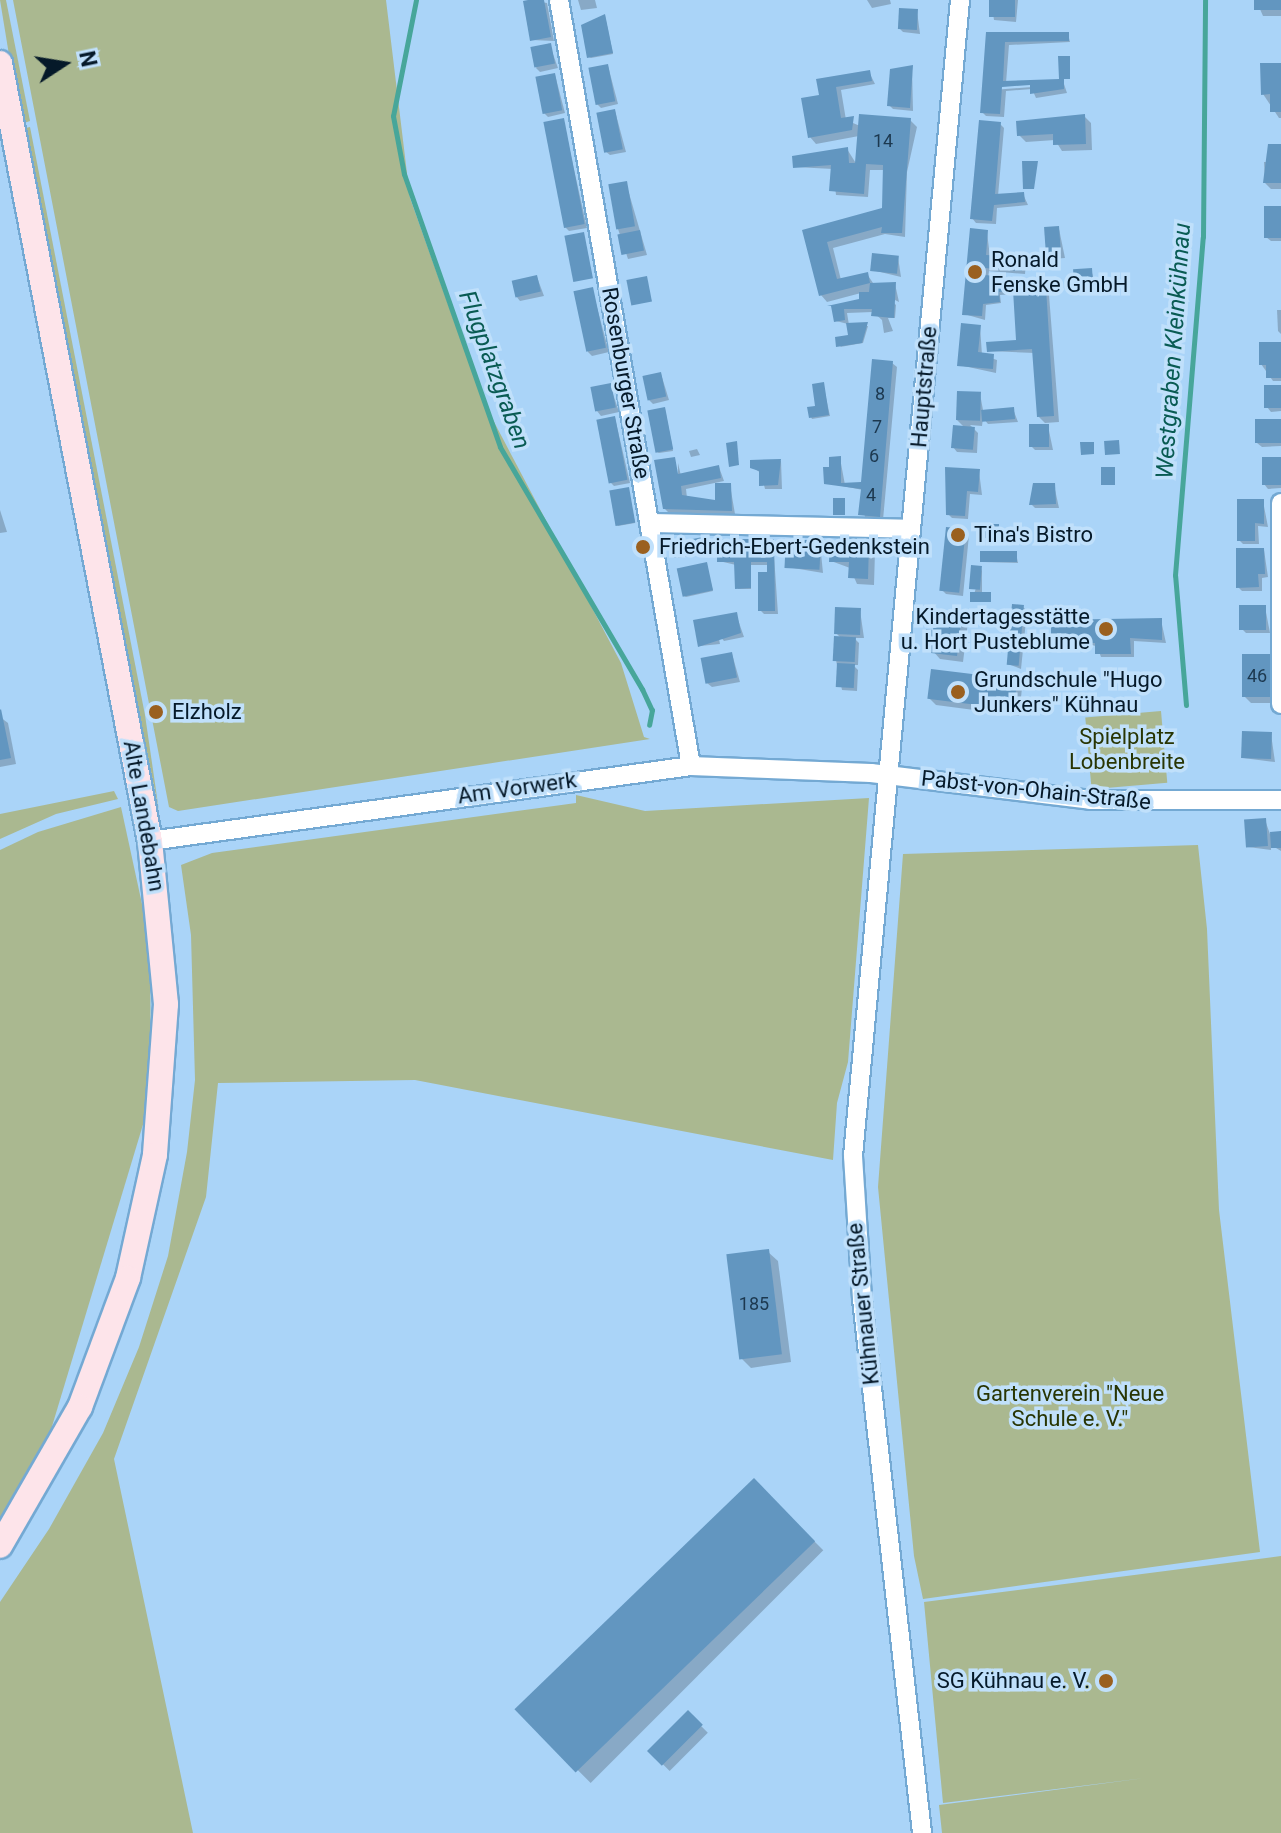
<!DOCTYPE html>
<meta charset="utf-8">
<style>
body{margin:0}
#map{position:relative;width:1281px;height:1833px;overflow:hidden;background:#aad4f8;font-family:Roboto,sans-serif}
div>[style]{position:absolute}
.green>*{inset:0;background:#aab890;transform-origin:0 0}
.shadow>*{inset:0;background:#0003;transform-origin:0 0}
.stream>*{height:5px;margin:-2.5px;padding:0 2.5px;transform-origin:2.5px;border-radius:2.5px;background:#47a69a}
.building>*{inset:0;background:#6296c0;transform-origin:0 0}
.roads{filter:drop-shadow(2px 0 #74a9d3) drop-shadow(-2px 0 #74a9d3) drop-shadow(0 2px #74a9d3) drop-shadow(0 -2px #74a9d3)}
.street>*{height:18px;margin:-9px;padding:0 9px;transform-origin:9px;border-radius:9px;background:#fff}
.secondary>*{height:24px;margin:-12px;padding:0 12px;transform-origin:12px;border-radius:12px;background:#fde4ea}
.dots>*{width:22px;height:22px;translate:-50% -50%;box-sizing:border-box;border:4px solid #c0e0fb;border-radius:50%}
span{translate:-50% -50%;white-space:nowrap;text-align:center;line-height:1.15;-webkit-text-stroke:7px #c0e0fb;paint-order:stroke}
.number-label{font-size:18px;color:#1c384f}
.number-label span{-webkit-text-stroke-width:0}
.poi-label{font-size:22px;color:#051929}
.left{translate:0 -50%;text-align:left}
.right{translate:-100% -50%;text-align:right}
.street-label{font-size:22px;color:#051929}
.park-label{font-size:22px;color:#283503}
.water-label{font-size:24px;color:#095b53;font-style:italic}
.north{position:absolute;left:24px;top:24px;width:80px;height:80px;-webkit-text-stroke:6px #c0e0fb;paint-order:stroke;rotate:78deg;font-size:22px;font-weight:700;line-height:32px;text-align:center;color:#051929}
.north::after{content:'';display:block;margin:auto;width:28px;height:36px;background:#051929;clip-path:polygon(50% 0,100% 100%,50% 72%,0 100%)}
</style>
<div id="map">
<div class="green">
<i style="clip-path:polygon(0 0,6px 0,30px 121px,24px 123px,20px 122px)"></i>
<i style="clip-path:polygon(13px 0,386px 0,410px 198px,482px 399px,621px 663px,644px 737px,650px 739px,178px 811px,169px 807px)"></i>
<i style="clip-path:polygon(30px 127px,145px 715px,159px 811px,21px 129px)"></i>
<i style="left:1161px;top:711px;width:72px;height:76px;rotate:85deg"></i>
<i style="clip-path:polygon(114px 791px,118px 799px,56px 814px,0 839px,0 814px)"></i>
<i style="clip-path:polygon(576px 795px,645px 811px,869px 798px,848px 1062px,837px 1103px,833px 1160px,415px 1080px,218px 1083px,206px 1197px,114px 1459px,193px 1833px,0 1833px,0 1602px,49px 1529px,103px 1433px,139px 1347px,168px 1256px,187px 1152px,195px 1080px,191px 935px,181px 865px,212px 853px,576px 803px)"></i>
<i style="clip-path:polygon(121px 807px,150px 941px,151px 1098px,50px 1433px,0 1526px,0 850px,38px 832px)"></i>
<i style="clip-path:polygon(1198px 845px,1207px 929px,1219px 1210px,1260px 1552px,923px 1599px,914px 1556px,878px 1187px,903px 854px)"></i>
<i style="clip-path:polygon(1281px 1556px,1281px 1833px,942px 1833px,939px 1805px,1145px 1778px,943px 1803px,924px 1602px)"></i>
</div>
<div class="shadow">
<i style="clip-path:polygon(529px 0,547px 3px,554px 41px,532px 40px)"></i>
<i style="clip-path:polygon(578px 0,595px 0,597px 8px,581px 10px)"></i>
<i style="clip-path:polygon(867px 0,890px 0,891px 4px,872px 8px)"></i>
<i style="clip-path:polygon(991px 0,1018px 0,1016px 22px,994px 20px)"></i>
<i style="clip-path:polygon(1256px 0,1281px 0,1281px 16px,1263px 16px)"></i>
<i style="clip-path:polygon(917px 11px,920px 34px,903px 32px,899px 28px)"></i>
<i style="clip-path:polygon(605px 16px,613px 54px,591px 58px,589px 57px)"></i>
<i style="clip-path:polygon(evenodd,988px 34px,1068px 34px,1070px 42px,1009px 45px,1006px 83px,1063px 81px,1067px 93px,1036px 98px,1032px 89px,1006px 91px,1004px 117px,986px 116px,982px 112px,988px 34px,1032px 84px,1032px 87px,993px 90px,992px 86px,1032px 84px)"></i>
<i style="clip-path:polygon(549px 43px,558px 68px,540px 72px,536px 68px)"></i>
<i style="clip-path:polygon(1281px 65px,1281px 118px,1279px 118px,1263px 94px)"></i>
<i style="clip-path:polygon(608px 66px,618px 104px,601px 108px,597px 104px)"></i>
<i style="clip-path:polygon(912px 68px,913px 111px,893px 109px,889px 105px)"></i>
<i style="clip-path:polygon(869px 72px,875px 84px,841px 90px,846px 120px,860px 126px,910px 120px,917px 127px,907px 172px,905px 237px,885px 234px,833px 248px,841px 280px,867px 274px,875px 286px,895px 284px,899px 302px,887px 296px,896px 305px,895px 318px,888px 318px,893px 331px,884px 333px,882px 320px,873px 312px,847px 313px,849px 325px,868px 326px,863px 343px,840px 347px,850px 337px,848px 324px,836px 321px,834px 307px,877px 303px,861px 293px,827px 302px,821px 295px,805px 232px,884px 209px,885px 170px,870px 170px,868px 197px,836px 195px,833px 169px,795px 167px,847px 149px,857px 165px,859px 136px,816px 144px,810px 137px,821px 96px,818px 81px)"></i>
<i style="clip-path:polygon(555px 75px,565px 113px,548px 117px,544px 113px)"></i>
<i style="clip-path:polygon(615px 111px,626px 152px,610px 155px,605px 151px)"></i>
<i style="clip-path:polygon(1084px 116px,1091px 123px,1092px 150px,1062px 151px,1055px 140px,1026px 142px,1019px 135px)"></i>
<i style="clip-path:polygon(563px 120px,587px 228px,569px 231px,565px 227px)"></i>
<i style="clip-path:polygon(1000px 124px,1004px 128px,998px 196px,1023px 194px,1028px 205px,997px 208px,996px 224px,976px 223px,972px 218px)"></i>
<i style="clip-path:polygon(1281px 146px,1281px 189px,1271px 189px,1265px 183px,1264px 162px,1270px 162px)"></i>
<i style="clip-path:polygon(626px 183px,647px 255px,628px 259px,618px 229px)"></i>
<i style="clip-path:polygon(1281px 208px,1281px 241px,1271px 241px,1266px 237px)"></i>
<i style="clip-path:polygon(1059px 229px,1065px 258px,1052px 259px,1048px 255px)"></i>
<i style="clip-path:polygon(987px 232px,990px 257px,1026px 263px,1025px 274px,989px 271px,988px 278px,999px 285px,1012px 284px,1016px 292px,1049px 295px,1059px 422px,1045px 423px,1038px 416px,1035px 353px,989px 351px,1018px 342px,1016px 294px,1000px 295px,1001px 303px,986px 305px,985px 320px,964px 314px)"></i>
<i style="clip-path:polygon(898px 257px,901px 277px,872px 270px)"></i>
<i style="clip-path:polygon(1176px 264px,1178px 272px,1169px 273px,1167px 265px)"></i>
<i style="clip-path:polygon(1091px 270px,1096px 287px,1080px 288px,1076px 284px)"></i>
<i style="clip-path:polygon(537px 277px,544px 296px,520px 301px,516px 296px)"></i>
<i style="clip-path:polygon(592px 289px,609px 352px,592px 356px,588px 352px)"></i>
<i style="clip-path:polygon(1277px 310px,1281px 310px,1281px 334px,1278px 331px)"></i>
<i style="clip-path:polygon(980px 326px,982px 355px,997px 360px,996px 373px,959px 365px)"></i>
<i style="clip-path:polygon(1281px 344px,1281px 381px,1273px 381px,1261px 364px)"></i>
<i style="clip-path:polygon(892px 363px,897px 367px,883px 520px,865px 519px,863px 490px,826px 483px,840px 458px,845px 485px,863px 484px)"></i>
<i style="clip-path:polygon(661px 374px,669px 400px,653px 404px,649px 400px)"></i>
<i style="clip-path:polygon(823px 384px,830px 416px,812px 419px,811px 417px)"></i>
<i style="clip-path:polygon(610px 385px,619px 412px,601px 416px,597px 411px)"></i>
<i style="clip-path:polygon(1281px 387px,1281px 411px,1271px 412px,1267px 407px)"></i>
<i style="clip-path:polygon(980px 394px,983px 410px,1013px 409px,1018px 422px,988px 424px,983px 418px,982px 426px,970px 425px,978px 433px,977px 453px,957px 452px,953px 447px,965px 428px,957px 420px)"></i>
<i style="clip-path:polygon(665px 409px,673px 451px,659px 453px,657px 452px)"></i>
<i style="clip-path:polygon(615px 418px,630px 483px,614px 486px,610px 482px)"></i>
<i style="clip-path:polygon(1281px 421px,1281px 446px,1262px 447px,1257px 443px)"></i>
<i style="clip-path:polygon(1048px 426px,1053px 450px,1035px 450px,1031px 446px)"></i>
<i style="clip-path:polygon(689px 451px,697px 449px,700px 455px,691px 457px)"></i>
<i style="clip-path:polygon(674px 459px,678px 485px,678px 463px,681px 476px,719px 467px,724px 481px,686px 489px,687px 498px,717px 502px,717px 485px,730px 485px,735px 514px,671px 515px,664px 508px,656px 462px)"></i>
<i style="clip-path:polygon(1281px 459px,1281px 488px,1268px 489px,1264px 484px)"></i>
<i style="clip-path:polygon(781px 461px,782px 489px,765px 489px,761px 473px,752px 467px)"></i>
<i style="clip-path:polygon(979px 471px,982px 495px,970px 494px,968px 519px,952px 518px,948px 514px)"></i>
<i style="clip-path:polygon(1034px 485px,1054px 485px,1059px 508px,1035px 508px,1031px 504px)"></i>
<i style="clip-path:polygon(628px 489px,635px 523px,618px 526px,617px 525px)"></i>
<i style="clip-path:polygon(1263px 501px,1268px 527px,1258px 526px,1259px 544px,1243px 544px,1239px 540px)"></i>
<i style="clip-path:polygon(0 510px,7px 532px,0 533px)"></i>
<i style="clip-path:polygon(965px 531px,969px 535px,963px 596px,946px 594px,942px 590px)"></i>
<i style="clip-path:polygon(704px 541px,706px 553px,677px 558px)"></i>
<i style="clip-path:polygon(773px 541px,778px 614px,764px 614px,760px 610px,769px 565px,751px 565px,751px 589px,738px 589px,736px 565px,719px 561px)"></i>
<i style="clip-path:polygon(820px 543px,823px 573px,787px 567px)"></i>
<i style="clip-path:polygon(869px 545px,875px 552px,874px 585px,857px 584px,850px 568px,831px 561px)"></i>
<i style="clip-path:polygon(1264px 550px,1268px 577px,1262px 578px,1262px 591px,1242px 591px,1238px 587px)"></i>
<i style="clip-path:polygon(1016px 553px,1018px 563px,982px 562px)"></i>
<i style="clip-path:polygon(706px 564px,713px 591px,686px 597px,684px 596px)"></i>
<i style="clip-path:polygon(982px 568px,982px 594px,990px 594px,991px 602px,972px 601px)"></i>
<i style="clip-path:polygon(1023px 607px,1027px 611px,1021px 669px,1008px 664px)"></i>
<i style="clip-path:polygon(1265px 607px,1270px 633px,1246px 633px,1242px 629px)"></i>
<i style="clip-path:polygon(860px 610px,864px 638px,854px 638px,859px 643px,858px 665px,853px 665px,858px 670px,857px 691px,842px 690px,836px 660px,841px 638px,836px 633px)"></i>
<i style="clip-path:polygon(736px 614px,744px 637px,724px 641px,718px 634px,720px 644px,700px 646px)"></i>
<i style="clip-path:polygon(961px 616px,968px 622px,963px 662px,940px 659px,926px 643px)"></i>
<i style="clip-path:polygon(1161px 620px,1166px 643px,1134px 641px,1134px 657px,1101px 657px,1097px 646px,1053px 641px)"></i>
<i style="clip-path:polygon(732px 654px,740px 682px,712px 687px,707px 683px)"></i>
<i style="clip-path:polygon(1270px 656px,1277px 663px,1277px 703px,1251px 703px,1244px 696px)"></i>
<i style="clip-path:polygon(1016px 681px,1022px 688px,1019px 716px,936px 705px,929px 698px)"></i>
<i style="clip-path:polygon(154px 708px,159px 709px,161px 719px,156px 718px)"></i>
<i style="clip-path:polygon(0 717px,8px 723px,16px 764px,0 767px)"></i>
<i style="clip-path:polygon(1271px 734px,1275px 762px,1243px 758px)"></i>
<i style="clip-path:polygon(1265px 820px,1270px 834px,1281px 833px,1281px 851px,1271px 845px,1271px 850px,1248px 847px)"></i>
<i style="clip-path:polygon(768px 1252px,778px 1261px,791px 1362px,751px 1368px,741px 1358px)"></i>
<i style="left:754px;top:1481px;width:98px;height:329px;rotate:45deg"></i>
<i style="left:688px;top:1713px;width:28px;height:54px;rotate:45deg"></i>
</div>
<div class="stream">
<i style="left:416px;top:0;width:118px;rotate:101.2deg"></i>
<i style="left:393px;top:116px;width:59px;rotate:79.3deg"></i>
<i style="left:404px;top:174px;width:289px;rotate:70.6deg"></i>
<i style="left:500px;top:447px;width:281px;rotate:59.6deg"></i>
<i style="left:642px;top:689px;width:23px;rotate:65deg"></i>
<i style="left:652px;top:710px;width:15px;rotate:101deg"></i>
<i style="left:1186px;top:705px;width:130px;rotate:-94.8deg"></i>
<i style="left:1175px;top:575px;width:339px;rotate:-85.3deg"></i>
<i style="left:1203px;top:237px;width:237px;rotate:-89.5deg"></i>
</div>
<div class="building">
<i style="clip-path:polygon(528px 0,544px 0,551px 37px,530px 41px,523px 1px)"></i>
<i style="left:989px;top:0;width:26px;height:17px"></i>
<i style="left:1254px;top:0;width:27px;height:10px"></i>
<i style="left:899px;top:8px;width:19px;height:21px;rotate:3deg"></i>
<i style="clip-path:polygon(605px 14px,613px 53px,587px 58px,581px 25px)"></i>
<i style="clip-path:polygon(986px 32px,1069px 32px,1069px 41px,1005px 42px,1003px 81px,1059px 79px,1058px 56px,1070px 56px,1070px 79px,1064px 79px,1064px 89px,1030px 94px,1030px 85px,1002px 87px,1000px 114px,980px 113px)"></i>
<i style="left:551px;top:43px;width:21px;height:21px;rotate:79deg"></i>
<i style="clip-path:polygon(1260px 63px,1281px 63px,1281px 112px,1270px 112px,1270px 94px,1261px 95px)"></i>
<i style="left:608px;top:64px;width:38px;height:20px;rotate:79deg"></i>
<i style="clip-path:polygon(913px 65px,910px 108px,887px 106px,890px 69px)"></i>
<i style="clip-path:polygon(870px 70px,872px 81px,836px 87px,841px 118px,854px 116px,852px 130px,808px 138px,801px 98px,819px 95px,816px 79px)"></i>
<i style="left:555px;top:73px;width:38px;height:20px;rotate:79deg"></i>
<i style="left:615px;top:109px;width:41px;height:19px;rotate:79deg"></i>
<i style="clip-path:polygon(859px 114px,911px 118px,902px 233px,881px 233px,882px 227px,827px 242px,837px 279px,868px 272px,870px 283px,819px 296px,802px 230px,882px 208px,883px 165px,866px 164px,864px 194px,829px 191px,831px 165px,793px 168px,792px 156px,848px 147px,849px 163px,855px 163px)"></i>
<i style="clip-path:polygon(1085px 114px,1086px 144px,1053px 145px,1053px 134px,1017px 136px,1016px 121px)"></i>
<i style="left:564px;top:118px;width:108px;height:21px;rotate:79deg"></i>
<i style="clip-path:polygon(979px 120px,1001px 122px,995px 194px,1024px 192px,1025px 202px,994px 205px,992px 221px,970px 219px)"></i>
<i style="clip-path:polygon(1268px 144px,1281px 144px,1281px 183px,1263px 183px)"></i>
<i style="clip-path:polygon(1022px 161px,1038px 161px,1034px 189px,1023px 189px)"></i>
<i style="left:627px;top:181px;width:46px;height:19px;rotate:80deg"></i>
<i style="left:1264px;top:206px;width:17px;height:32px"></i>
<i style="left:1059px;top:226px;width:28px;height:15px;rotate:86deg"></i>
<i style="clip-path:polygon(970px 228px,988px 230px,986px 255px,1023px 257px,1022px 271px,985px 268px,985px 275px,996px 276px,995px 283px,1013px 282px,1013px 290px,1046px 288px,1054px 416px,1037px 417px,1032px 349px,987px 352px,986px 342px,1016px 340px,1013px 290px,999px 292px,1000px 302px,983px 304px,982px 316px,962px 315px)"></i>
<i style="left:640px;top:230px;width:21px;height:23px;rotate:79deg"></i>
<i style="left:584px;top:232px;width:47px;height:20px;rotate:79deg"></i>
<i style="left:872px;top:253px;width:27px;height:18px;rotate:6deg"></i>
<i style="left:1092px;top:268px;width:15px;height:19px;rotate:86deg"></i>
<i style="left:537px;top:275px;width:17px;height:26px;rotate:77deg"></i>
<i style="left:647px;top:276px;width:26px;height:21px;rotate:79deg"></i>
<i style="clip-path:polygon(896px 282px,894px 318px,871px 316px,872px 309px,844px 309px,845px 320px,834px 322px,831px 306px,827px 306px,859px 299px,859px 292px,869px 292px,870px 283px)"></i>
<i style="left:593px;top:287px;width:62px;height:20px;rotate:78deg"></i>
<i style="clip-path:polygon(868px 322px,862px 343px,836px 347px,835px 337px,848px 335px,846px 323px)"></i>
<i style="clip-path:polygon(961px 323px,981px 325px,978px 352px,994px 354px,993px 369px,957px 366px)"></i>
<i style="clip-path:polygon(1259px 342px,1281px 342px,1281px 378px,1266px 378px,1266px 365px,1259px 365px)"></i>
<i style="clip-path:polygon(872px 359px,893px 361px,880px 517px,858px 515px,861px 489px,824px 484px,823px 467px,829px 467px,829px 457px,841px 456px,841px 483px,861px 482px)"></i>
<i style="left:661px;top:372px;width:25px;height:19px;rotate:78deg"></i>
<i style="clip-path:polygon(824px 382px,829px 415px,809px 418px,807px 407px,815px 406px,812px 384px)"></i>
<i style="left:611px;top:383px;width:25px;height:21px;rotate:79deg"></i>
<i style="left:1281px;top:385px;width:23px;height:17px;rotate:90deg"></i>
<i style="left:957px;top:391px;width:24px;height:29px;rotate:2deg"></i>
<i style="left:665px;top:407px;width:43px;height:18px;rotate:79deg"></i>
<i style="left:1014px;top:407px;width:12px;height:33px;rotate:85deg"></i>
<i style="left:615px;top:416px;width:65px;height:19px;rotate:79deg"></i>
<i style="left:1281px;top:419px;width:24px;height:26px;rotate:90deg"></i>
<i style="left:1049px;top:424px;width:23px;height:20px;rotate:90deg"></i>
<i style="left:953px;top:425px;width:22px;height:23px;rotate:5deg"></i>
<i style="left:1119px;top:440px;width:14px;height:15px;rotate:86deg"></i>
<i style="clip-path:polygon(737px 441px,739px 465px,729px 467px,726px 443px)"></i>
<i style="clip-path:polygon(1080px 442px,1094px 442px,1094px 454px,1081px 455px)"></i>
<i style="clip-path:polygon(675px 457px,678px 474px,719px 465px,721px 478px,681px 486px,682px 495px,715px 500px,715px 483px,731px 483px,732px 511px,663px 509px,654px 460px)"></i>
<i style="left:1281px;top:457px;width:28px;height:19px;rotate:90deg"></i>
<i style="clip-path:polygon(781px 459px,778px 485px,759px 486px,759px 471px,750px 468px,750px 460px)"></i>
<i style="clip-path:polygon(945px 467px,980px 469px,978px 492px,967px 491px,965px 516px,946px 515px)"></i>
<i style="left:1101px;top:467px;width:14px;height:18px"></i>
<i style="clip-path:polygon(1033px 483px,1055px 483px,1056px 504px,1029px 505px)"></i>
<i style="left:629px;top:487px;width:36px;height:20px;rotate:80deg"></i>
<i style="left:833px;top:498px;width:12px;height:17px"></i>
<i style="clip-path:polygon(1237px 499px,1264px 499px,1264px 524px,1255px 523px,1255px 541px,1237px 541px)"></i>
<i style="left:985px;top:524px;width:14px;height:14px"></i>
<i style="left:946px;top:527px;width:20px;height:64px;rotate:6deg"></i>
<i style="left:703px;top:537px;width:15px;height:32px;rotate:79deg"></i>
<i style="clip-path:polygon(717px 539px,774px 539px,775px 611px,758px 611px,758px 572px,767px 572px,767px 562px,751px 562px,751px 588px,735px 589px,734px 562px,717px 562px)"></i>
<i style="left:786px;top:539px;width:35px;height:29px;rotate:3deg"></i>
<i style="clip-path:polygon(830px 542px,869px 543px,868px 579px,848px 578px,849px 562px,829px 562px)"></i>
<i style="clip-path:polygon(1236px 548px,1264px 548px,1265px 574px,1258px 574px,1259px 587px,1236px 588px)"></i>
<i style="left:1017px;top:551px;width:11px;height:37px;rotate:90deg"></i>
<i style="left:707px;top:562px;width:29px;height:31px;rotate:78deg"></i>
<i style="left:971px;top:565px;width:11px;height:24px;rotate:5deg"></i>
<i style="left:970px;top:592px;width:21px;height:10px"></i>
<i style="left:1012px;top:604px;width:12px;height:61px;rotate:5deg"></i>
<i style="left:1239px;top:605px;width:27px;height:25px"></i>
<i style="left:835px;top:607px;width:26px;height:27px;rotate:2deg"></i>
<i style="clip-path:polygon(935px 611px,962px 614px,957px 656px,931px 653px,932px 644px,924px 643px,926px 629px,933px 630px)"></i>
<i style="clip-path:polygon(737px 612px,741px 633px,698px 647px,693px 620px)"></i>
<i style="clip-path:polygon(1162px 618px,1162px 640px,1130px 638px,1131px 654px,1095px 654px,1095px 643px,1080px 643px,1080px 637px,1051px 642px,1051px 620px)"></i>
<i style="left:834px;top:636px;width:22px;height:25px;rotate:3deg"></i>
<i style="left:732px;top:652px;width:26px;height:32px;rotate:79deg"></i>
<i style="left:1242px;top:654px;width:29px;height:43px"></i>
<i style="left:837px;top:663px;width:18px;height:24px;rotate:3deg"></i>
<i style="left:931px;top:669px;width:87px;height:30px;rotate:7deg"></i>
<i style="clip-path:polygon(1px 709px,11px 758px,0 760px,0 710px)"></i>
<i style="left:1242px;top:731px;width:30px;height:27px;rotate:2deg"></i>
<i style="left:1266px;top:818px;width:28px;height:22px;rotate:86deg"></i>
<i style="clip-path:polygon(1281px 831px,1281px 848px,1271px 848px,1270px 832px)"></i>
<i style="left:769px;top:1249px;width:106px;height:43px;rotate:83deg"></i>
<i style="left:754px;top:1478px;width:88px;height:333px;rotate:46deg"></i>
<i style="left:688px;top:1710px;width:21px;height:58px;rotate:45deg"></i>
</div>
<div class="roads">
<div class="street">
<i style="left:559px;top:0;width:777px;rotate:80.22deg"></i>
<i style="left:1281px;top:503px;width:201px;rotate:90deg"></i>
<i style="left:650px;top:523px;width:260px;rotate:1.3deg"></i>
<i style="left:150px;top:841px;width:546px;rotate:-7.89deg"></i>
<i style="left:691px;top:766px;width:180px;rotate:2.2deg"></i>
<i style="left:871px;top:773px;width:221px;rotate:7deg"></i>
<i style="left:1090px;top:800px;width:191px"></i>
<i style="left:922px;top:1833px;width:537px;rotate:-96.41deg"></i>
<i style="left:862px;top:1299px;width:143px;rotate:-93.6deg"></i>
<i style="left:853px;top:1156px;width:1161px;rotate:-84.71deg"></i>
</div>
<div class="secondary">
<i style="left:0;top:63px;width:792px;rotate:79.09deg"></i>
<i style="left:150px;top:841px;width:164px;rotate:84.4deg"></i>
<i style="left:166px;top:1004px;width:151px;rotate:94.2deg"></i>
<i style="left:155px;top:1155px;width:126px;rotate:102.4deg"></i>
<i style="left:128px;top:1278px;width:138px;rotate:110.4deg"></i>
<i style="left:80px;top:1407px;width:160px;rotate:119.9deg"></i>
</div>
</div>
<div class="dots">
<i style="left:975px;top:272px;background:#9a601f"></i>
<i style="left:958px;top:535px;background:#9a601f"></i>
<i style="left:643px;top:547px;background:#9a601f"></i>
<i style="left:1106px;top:629px;background:#9a601f"></i>
<i style="left:958px;top:692px;background:#9a601f"></i>
<i style="left:156px;top:712px;background:#9a601f"></i>
<i style="left:1106px;top:1681px;background:#9a601f"></i>
</div>
<div class="number-label">
<span style="left:883px;top:141px">14</span>
<span style="left:880px;top:394px">8</span>
<span style="left:877px;top:427px">7</span>
<span style="left:874px;top:456px">6</span>
<span style="left:871px;top:495px">4</span>
<span style="left:1257px;top:676px">46</span>
<span style="left:754px;top:1304px">185</span>
</div>
<div class="poi-label">
<span class="left" style="left:991px;top:272px">Ronald<br>Fenske GmbH</span>
<span class="left" style="left:974px;top:535px">Tina's Bistro</span>
<span class="left" style="left:659px;top:547px">Friedrich-Ebert-Gedenkstein</span>
<span class="right" style="left:1090px;top:629px">Kindertagesstätte<br>u. Hort Pusteblume</span>
<span class="left" style="left:974px;top:692px">Grundschule "Hugo<br>Junkers" Kühnau</span>
<span class="left" style="left:172px;top:712px">Elzholz</span>
<span class="right" style="left:1090px;top:1681px">SG Kühnau e. V.</span>
</div>
<div class="street-label">
<span style="left:626px;top:383px;rotate:80deg">Rosenburger Straße</span>
<span style="left:924px;top:387px;rotate:-85deg">Hauptstraße</span>
<span style="left:517px;top:788px;rotate:-8deg">Am Vorwerk</span>
<span style="left:1036px;top:790px;rotate:6deg">Pabst-von-Ohain-Straße</span>
<span style="left:144px;top:816px;rotate:80deg">Alte Landebahn</span>
<span style="left:863px;top:1304px;rotate:-96deg">Kühnauer Straße</span>
</div>
<div class="park-label">
<span style="left:1127px;top:749px">Spielplatz<br>Lobenbreite</span>
<span style="left:1070px;top:1406px">Gartenverein "Neue<br>Schule e. V."</span>
</div>
<div class="water-label">
<span style="left:1174px;top:351px;rotate:-86deg">Westgraben Kleinkühnau</span>
<span style="left:494px;top:370px;rotate:70deg">Flugplatzgraben</span>
</div>
<div class="north">N</div>
</div>
